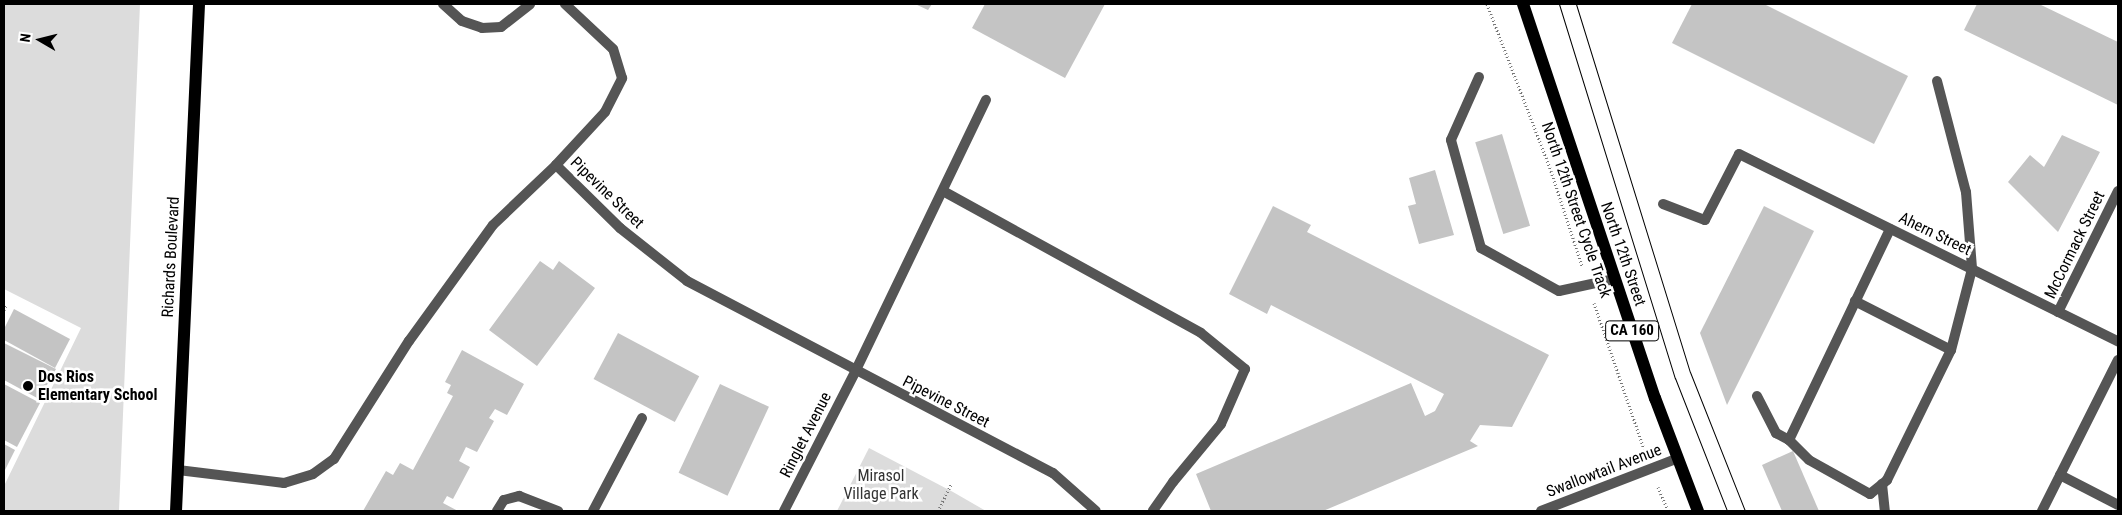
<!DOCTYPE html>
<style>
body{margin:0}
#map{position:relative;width:2122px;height:515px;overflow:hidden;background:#fff;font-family:"Roboto Condensed",sans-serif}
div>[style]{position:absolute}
.green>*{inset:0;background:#dcdcdc}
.building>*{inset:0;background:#c4c4c4;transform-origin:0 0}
.path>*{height:3px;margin-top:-1.5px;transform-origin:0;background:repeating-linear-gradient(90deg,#777 0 1px,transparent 0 3.5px)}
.lane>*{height:10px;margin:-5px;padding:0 5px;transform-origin:5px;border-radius:5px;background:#555}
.street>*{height:10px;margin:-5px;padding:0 5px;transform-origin:5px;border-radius:5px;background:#555}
.primary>*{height:12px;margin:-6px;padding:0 6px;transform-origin:6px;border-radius:6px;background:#000}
.tram>*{height:1px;margin:-0.5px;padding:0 0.5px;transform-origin:0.5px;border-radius:0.5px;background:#000}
.dots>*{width:14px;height:14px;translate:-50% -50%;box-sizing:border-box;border:2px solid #fff;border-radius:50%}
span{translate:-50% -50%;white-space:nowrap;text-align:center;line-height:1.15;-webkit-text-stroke:5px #fff;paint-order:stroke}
.shield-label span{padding:1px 4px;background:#fff;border:1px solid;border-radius:4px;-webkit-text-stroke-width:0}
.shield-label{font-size:15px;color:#000;font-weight:700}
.street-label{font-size:16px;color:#000}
.poi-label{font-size:16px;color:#000;font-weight:700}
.left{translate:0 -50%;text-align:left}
.park-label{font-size:16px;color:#333}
.frame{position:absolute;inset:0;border:5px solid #000;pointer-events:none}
.north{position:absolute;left:15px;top:15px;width:50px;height:50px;-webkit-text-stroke:4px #fff;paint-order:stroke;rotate:278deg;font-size:14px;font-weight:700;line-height:20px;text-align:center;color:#000}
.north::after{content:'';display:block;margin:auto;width:18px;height:22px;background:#000;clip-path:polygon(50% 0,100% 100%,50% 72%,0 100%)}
</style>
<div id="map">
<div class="green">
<i style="clip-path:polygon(4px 4px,140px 4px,119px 511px,4px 511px,4px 486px,81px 328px,4px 289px)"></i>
<i style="clip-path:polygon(869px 448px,953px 492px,986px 511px,837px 511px)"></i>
</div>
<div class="building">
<i style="clip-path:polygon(915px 4px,932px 4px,928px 10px)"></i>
<i style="clip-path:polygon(985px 4px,1105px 4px,1065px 78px,972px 28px)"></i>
<i style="clip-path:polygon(1692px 4px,1764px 4px,1908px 76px,1874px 144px,1672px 43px)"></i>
<i style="clip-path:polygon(1977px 4px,2039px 4px,2118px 42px,2118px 105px,1964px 30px)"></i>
<i style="left:1502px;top:134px;width:96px;height:28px;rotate:73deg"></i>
<i style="clip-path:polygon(2062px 135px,2100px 152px,2058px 232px,2008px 182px,2030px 155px,2044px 167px)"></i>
<i style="clip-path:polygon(1435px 170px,1454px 235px,1419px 244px,1408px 206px,1416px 204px,1409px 178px)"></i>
<i style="clip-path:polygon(1273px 206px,1311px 225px,1307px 232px,1549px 355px,1512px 427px,1480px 425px,1470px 441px,1478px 446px,1323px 511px,1211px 511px,1196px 474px,1411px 383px,1425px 416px,1435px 411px,1444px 394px,1271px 305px,1267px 314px,1229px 294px)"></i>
<i style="clip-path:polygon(1764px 206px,1814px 231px,1727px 405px,1700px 333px)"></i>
<i style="clip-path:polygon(540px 261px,553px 270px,559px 261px,595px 288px,537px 366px,489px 330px)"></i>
<i style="clip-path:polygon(14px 309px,70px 339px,55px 368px,4px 340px,4px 329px)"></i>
<i style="left:618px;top:333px;width:92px;height:52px;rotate:28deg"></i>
<i style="clip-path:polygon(4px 343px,56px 369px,39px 399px,4px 380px)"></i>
<i style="clip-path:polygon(462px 350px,524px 384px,507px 415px,495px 409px,489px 418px,494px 421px,477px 452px,466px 447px,459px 461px,470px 467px,453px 499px,447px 496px,443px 503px,458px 511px,363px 511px,386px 471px,393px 475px,400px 463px,413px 470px,453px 396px,447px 393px,451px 385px,445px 382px)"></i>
<i style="clip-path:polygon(4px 384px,40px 403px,17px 447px,4px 440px)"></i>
<i style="left:720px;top:384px;width:54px;height:98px;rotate:25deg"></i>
<i style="clip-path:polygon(4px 444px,15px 450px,4px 472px)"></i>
<i style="clip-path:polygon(1793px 451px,1819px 511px,1782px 511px,1762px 465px)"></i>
</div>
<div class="path">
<i style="left:1487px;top:4px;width:179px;rotate:69deg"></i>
<i style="left:1551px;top:171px;width:100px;rotate:71.9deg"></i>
<i style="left:1594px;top:303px;width:154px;rotate:71.1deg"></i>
<i style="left:4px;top:310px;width:5px;rotate:-68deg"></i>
<i style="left:1658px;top:487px;width:26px;rotate:67deg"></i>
<i style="left:938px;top:511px;width:30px;rotate:-64deg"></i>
</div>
<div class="lane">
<i style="left:1479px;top:77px;width:69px;rotate:114deg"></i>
<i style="left:1451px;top:140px;width:112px;rotate:74.5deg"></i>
<i style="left:1481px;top:248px;width:89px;rotate:28.9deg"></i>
<i style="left:1559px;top:291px;width:56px;rotate:-12.3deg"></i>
<i style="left:1937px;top:81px;width:115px;rotate:75.4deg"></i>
<i style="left:1966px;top:192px;width:77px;rotate:85.5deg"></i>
<i style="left:1972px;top:269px;width:84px;rotate:104.5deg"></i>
<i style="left:943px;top:191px;width:294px;rotate:28.8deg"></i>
<i style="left:1201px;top:333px;width:57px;rotate:39.3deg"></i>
<i style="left:1245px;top:369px;width:60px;rotate:113.6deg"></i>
<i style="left:1221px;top:424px;width:75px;rotate:129.6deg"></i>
<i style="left:1173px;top:482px;width:35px;rotate:125deg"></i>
<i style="left:1663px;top:204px;width:45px;rotate:20.9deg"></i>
<i style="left:1705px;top:220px;width:74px;rotate:-62.7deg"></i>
<i style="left:855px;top:372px;width:302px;rotate:-64.3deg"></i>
<i style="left:1757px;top:396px;width:42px;rotate:62.8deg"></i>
<i style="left:1776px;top:433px;width:15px;rotate:28deg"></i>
<i style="left:1789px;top:440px;width:234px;rotate:-64.4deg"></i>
<i style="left:1789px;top:440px;width:28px;rotate:45deg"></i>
<i style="left:1809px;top:460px;width:70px;rotate:29.1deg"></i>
<i style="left:1870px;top:494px;width:22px;rotate:-39deg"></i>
<i style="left:1887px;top:480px;width:145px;rotate:-63.8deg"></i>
<i style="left:1951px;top:350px;width:108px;rotate:-153deg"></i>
<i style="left:2060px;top:475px;width:65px;rotate:27.3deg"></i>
<i style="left:1882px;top:484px;width:27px;rotate:84deg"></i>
<i style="left:497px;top:511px;width:13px;rotate:-58deg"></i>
<i style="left:504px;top:500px;width:16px;rotate:-15deg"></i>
<i style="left:519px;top:496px;width:42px;rotate:21deg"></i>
<i style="left:593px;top:511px;width:105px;rotate:-62.2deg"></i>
<i style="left:2042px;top:511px;width:169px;rotate:-63.3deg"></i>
</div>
<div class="street">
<i style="left:443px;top:4px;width:25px;rotate:42deg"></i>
<i style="left:462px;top:21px;width:21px;rotate:19deg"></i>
<i style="left:482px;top:28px;width:19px;rotate:-3deg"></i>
<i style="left:501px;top:27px;width:37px;rotate:-38deg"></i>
<i style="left:1739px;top:154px;width:423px;rotate:26.3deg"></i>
<i style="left:556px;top:165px;width:90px;rotate:44.5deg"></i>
<i style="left:620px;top:228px;width:85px;rotate:38.3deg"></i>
<i style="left:687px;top:281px;width:413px;rotate:27.7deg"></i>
<i style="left:1053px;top:473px;width:57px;rotate:41.5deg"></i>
<i style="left:2058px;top:312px;width:135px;rotate:-63.6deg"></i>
<i style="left:178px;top:470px;width:107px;rotate:7deg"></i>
<i style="left:284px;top:483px;width:30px;rotate:-17deg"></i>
<i style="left:313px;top:474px;width:26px;rotate:-36deg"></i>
<i style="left:334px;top:459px;width:140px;rotate:-57.6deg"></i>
<i style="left:409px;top:341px;width:143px;rotate:-54.1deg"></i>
<i style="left:493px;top:225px;width:87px;rotate:-43.6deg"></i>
<i style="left:556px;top:165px;width:72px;rotate:-47.2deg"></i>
<i style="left:605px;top:112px;width:38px;rotate:-63deg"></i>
<i style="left:622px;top:78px;width:30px;rotate:-107deg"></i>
<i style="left:613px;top:49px;width:66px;rotate:-136.8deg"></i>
<i style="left:784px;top:511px;width:156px;rotate:-62.9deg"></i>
<i style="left:1541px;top:511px;width:147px;rotate:-21.1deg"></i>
</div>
<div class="primary">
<i style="left:1523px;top:4px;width:416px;rotate:71.5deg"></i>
<i style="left:1655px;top:398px;width:121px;rotate:69.2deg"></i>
<i style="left:176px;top:511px;width:508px;rotate:-87.4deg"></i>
</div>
<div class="tram">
<i style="left:1559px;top:4px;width:392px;rotate:72.8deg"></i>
<i style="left:1675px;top:378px;width:143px;rotate:68.6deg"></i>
<i style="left:1576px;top:4px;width:385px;rotate:72.8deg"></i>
<i style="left:1690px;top:372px;width:149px;rotate:68.4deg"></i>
</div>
<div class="dots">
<i style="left:28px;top:386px;background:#000"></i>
</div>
<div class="shield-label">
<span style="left:1632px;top:331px">CA 160</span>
</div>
<div class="street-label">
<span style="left:607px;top:193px;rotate:44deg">Pipevine Street</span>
<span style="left:1576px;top:210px;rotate:71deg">North 12th Street Cycle Track</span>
<span style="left:1935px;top:234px;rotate:26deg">Ahern Street</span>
<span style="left:2075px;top:245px;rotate:-64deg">McCormack Street</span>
<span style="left:1623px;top:254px;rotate:71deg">North 12th Street</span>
<span style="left:171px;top:257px;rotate:-87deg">Richards Boulevard</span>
<span style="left:946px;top:402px;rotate:27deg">Pipevine Street</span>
<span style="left:806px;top:435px;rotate:-63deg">Ringlet Avenue</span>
<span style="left:1604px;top:471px;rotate:-21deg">Swallowtail Avenue</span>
</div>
<div class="poi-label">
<span class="left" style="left:38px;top:386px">Dos Rios<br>Elementary School</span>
</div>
<div class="park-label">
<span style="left:881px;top:485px">Mirasol<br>Village Park</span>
</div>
<div class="frame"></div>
<div class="north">N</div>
</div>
